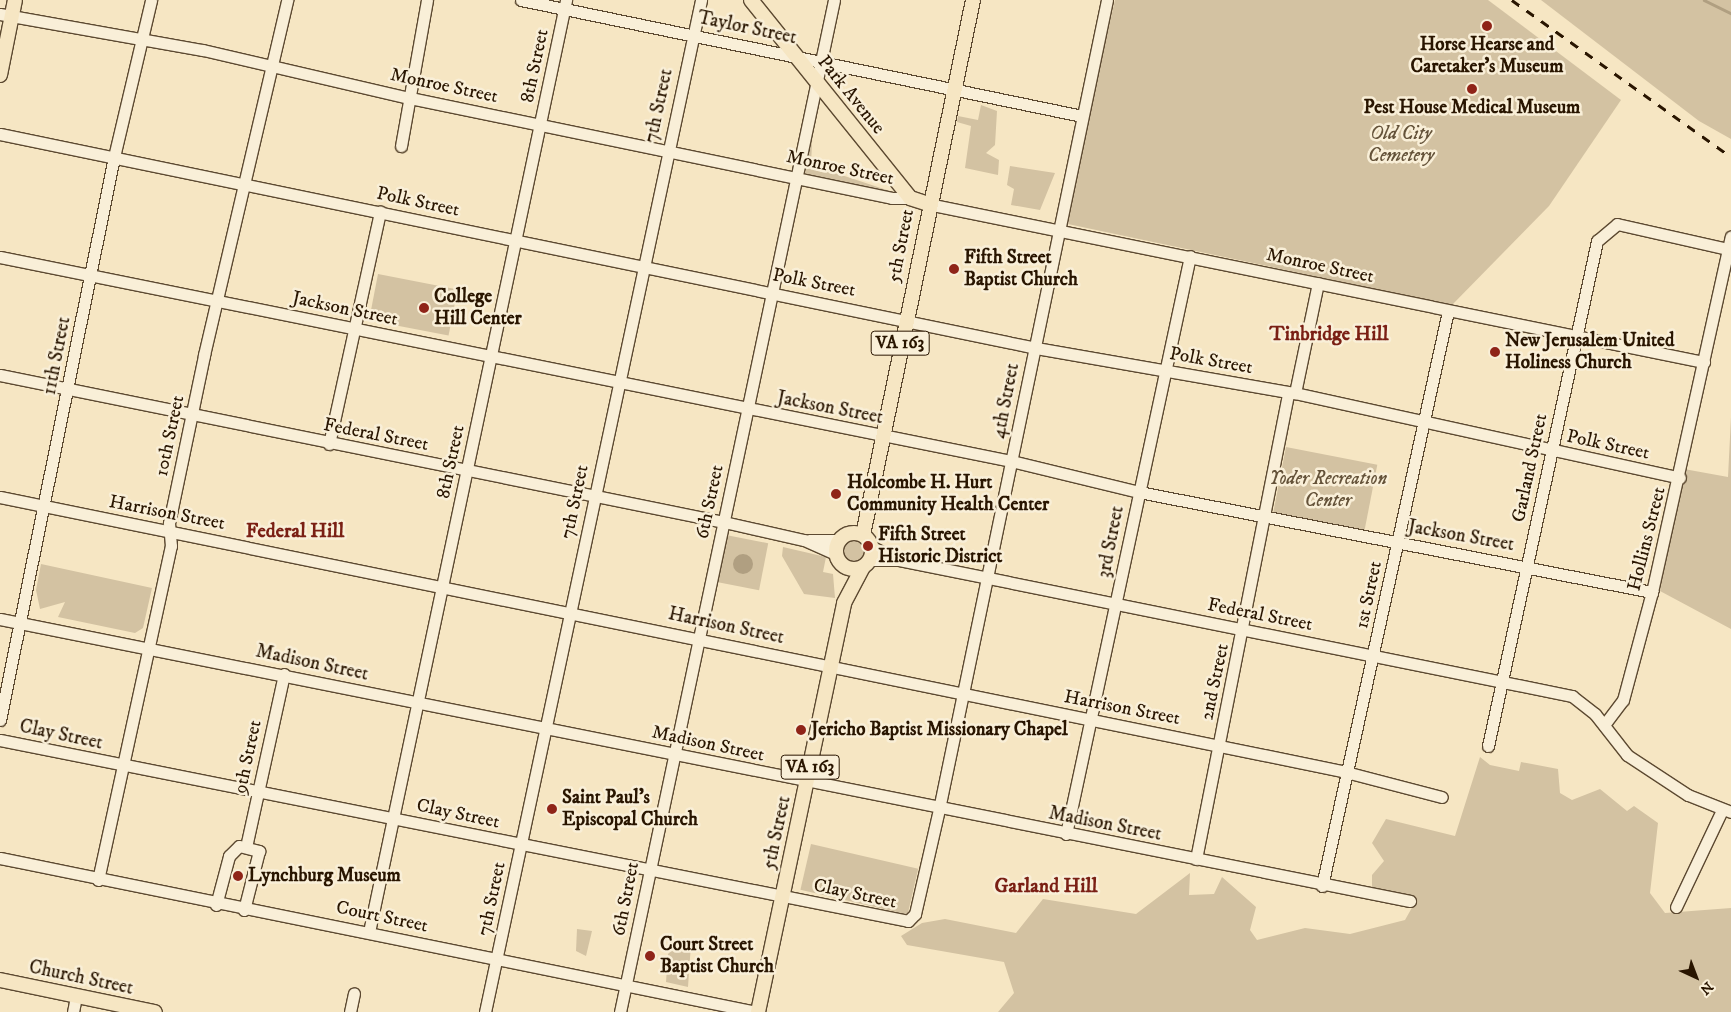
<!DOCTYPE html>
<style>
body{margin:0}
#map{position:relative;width:1731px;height:1012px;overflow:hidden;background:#f6e6c3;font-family:"IM FELL DW Pica",serif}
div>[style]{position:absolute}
.green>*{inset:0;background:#d3c2a2;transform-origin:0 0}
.round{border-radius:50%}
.water>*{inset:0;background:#b09f81}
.stream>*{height:2.5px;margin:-1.25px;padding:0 1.25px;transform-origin:1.25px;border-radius:1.25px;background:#b09f81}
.roads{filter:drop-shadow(1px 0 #5c4931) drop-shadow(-1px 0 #5c4931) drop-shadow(0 1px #5c4931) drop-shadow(0 -1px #5c4931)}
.minor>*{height:11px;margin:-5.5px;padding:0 5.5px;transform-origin:5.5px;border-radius:5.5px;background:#f9efd8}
.major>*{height:14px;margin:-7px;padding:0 7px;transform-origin:7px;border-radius:7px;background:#f6e6c3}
.major>.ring{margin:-7px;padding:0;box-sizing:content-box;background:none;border:14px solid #f6e6c3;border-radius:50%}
.rail>*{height:2.5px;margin-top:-1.25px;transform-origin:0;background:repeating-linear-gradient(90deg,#291500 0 9px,transparent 0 18px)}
.dots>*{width:14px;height:14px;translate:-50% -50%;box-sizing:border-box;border:2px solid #f9efd8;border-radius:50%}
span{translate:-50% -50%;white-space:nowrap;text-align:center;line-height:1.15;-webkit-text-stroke:5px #f9efd8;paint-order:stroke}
.shield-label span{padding:1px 4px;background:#f9efd8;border:1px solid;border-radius:4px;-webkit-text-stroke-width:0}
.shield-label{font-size:18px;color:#291500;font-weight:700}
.street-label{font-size:19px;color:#291500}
.poi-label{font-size:19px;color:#291500;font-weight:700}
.left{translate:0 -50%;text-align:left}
.park-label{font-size:19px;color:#645239;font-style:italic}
.neighbourhood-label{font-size:20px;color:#7a1f14;font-weight:700}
.north{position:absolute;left:1671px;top:952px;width:50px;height:50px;-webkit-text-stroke:4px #f9efd8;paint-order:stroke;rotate:137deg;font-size:14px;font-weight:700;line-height:20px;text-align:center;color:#291500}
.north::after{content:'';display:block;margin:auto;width:18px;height:22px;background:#291500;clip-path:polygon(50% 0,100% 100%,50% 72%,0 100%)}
</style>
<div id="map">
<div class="green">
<i style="clip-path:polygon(1115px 0,1488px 0,1621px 100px,1549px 206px,1452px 305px,1063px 223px)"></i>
<i style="clip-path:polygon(1541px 0,1731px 0,1731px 139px,1699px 121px)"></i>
<i style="clip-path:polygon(981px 105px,997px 111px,995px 145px,986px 153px,999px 160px,998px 175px,965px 168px,971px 126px,957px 122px,958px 116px,978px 120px)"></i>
<i style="clip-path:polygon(813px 121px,811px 165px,893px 192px,801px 173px)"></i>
<i style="clip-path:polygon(1010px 166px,1055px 173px,1040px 210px,1011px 205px,1014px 189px,1007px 185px)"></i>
<i style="left:378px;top:274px;width:81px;height:47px;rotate:11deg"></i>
<i style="clip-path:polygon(1731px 417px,1731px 629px,1660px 591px,1684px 469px,1728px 477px)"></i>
<i style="left:1286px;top:447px;width:93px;height:68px;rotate:11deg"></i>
<i style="left:726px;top:535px;width:43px;height:48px;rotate:11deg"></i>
<i class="round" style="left:844px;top:540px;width:22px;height:22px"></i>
<i style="clip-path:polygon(783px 547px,826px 557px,823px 572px,833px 574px,835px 598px,804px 594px,782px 556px)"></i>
<i style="clip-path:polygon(41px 564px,152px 588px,143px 628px,135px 633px,58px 617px,65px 602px,40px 609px,36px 590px)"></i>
<i style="clip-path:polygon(1480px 757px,1490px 765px,1519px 771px,1521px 762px,1558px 769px,1560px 793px,1572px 800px,1600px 789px,1627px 811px,1634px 806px,1658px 823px,1650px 893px,1665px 913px,1731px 908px,1731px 1012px,998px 1012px,1014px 993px,1004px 962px,907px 945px,901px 936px,922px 923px,945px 919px,1016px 933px,1043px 899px,1136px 914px,1190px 873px,1189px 895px,1214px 894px,1222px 877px,1256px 907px,1250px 930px,1257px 940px,1305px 928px,1350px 934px,1405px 920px,1414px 904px,1372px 890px,1372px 875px,1384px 861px,1372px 843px,1386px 819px,1455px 836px)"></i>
<i style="left:811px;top:844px;width:110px;height:47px;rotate:13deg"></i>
<i style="clip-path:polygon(577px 929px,592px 931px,586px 956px,576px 951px)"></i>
<i style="clip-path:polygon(671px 939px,691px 944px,688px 987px,666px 982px,668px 954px,676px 946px)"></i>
</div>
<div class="water">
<i class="round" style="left:733px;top:554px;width:20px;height:20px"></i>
</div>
<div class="stream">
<i style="left:1704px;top:0;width:30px;rotate:26deg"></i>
</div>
<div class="roads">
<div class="minor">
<i style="left:521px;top:0;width:573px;rotate:11.68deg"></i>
<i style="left:0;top:14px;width:206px;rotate:10.1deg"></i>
<i style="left:203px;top:50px;width:212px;rotate:13.1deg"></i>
<i style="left:410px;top:98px;width:492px;rotate:11.7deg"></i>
<i style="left:892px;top:198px;width:18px"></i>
<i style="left:0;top:134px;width:1058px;rotate:11.67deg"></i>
<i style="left:1036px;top:348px;width:263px;rotate:9.9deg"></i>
<i style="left:1295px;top:393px;width:394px;rotate:12.4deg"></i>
<i style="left:401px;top:146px;width:148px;rotate:-79.9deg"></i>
<i style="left:928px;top:204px;width:792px;rotate:11.51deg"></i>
<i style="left:0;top:257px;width:1031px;rotate:11.41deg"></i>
<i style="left:1011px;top:461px;width:132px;rotate:13.6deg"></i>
<i style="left:1139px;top:492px;width:523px;rotate:11.03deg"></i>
<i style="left:0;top:375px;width:739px;rotate:11.48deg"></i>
<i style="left:724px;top:522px;width:82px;rotate:12.7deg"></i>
<i style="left:804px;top:540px;width:35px;rotate:24deg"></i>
<i style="left:1295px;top:393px;width:112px;rotate:-78.2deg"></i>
<i style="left:329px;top:444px;width:238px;rotate:-77.6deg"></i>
<i style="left:0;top:497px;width:1370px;rotate:11.54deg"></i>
<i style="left:1342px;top:771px;width:103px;rotate:14.6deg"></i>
<i style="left:809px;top:540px;width:31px"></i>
<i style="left:872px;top:547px;width:25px;rotate:26deg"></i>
<i style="left:870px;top:560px;width:29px"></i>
<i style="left:899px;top:560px;width:687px;rotate:11.42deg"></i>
<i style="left:1572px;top:696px;width:29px;rotate:38deg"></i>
<i style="left:1595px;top:714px;width:52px;rotate:52deg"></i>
<i style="left:1627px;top:755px;width:73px;rotate:33.3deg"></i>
<i style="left:1688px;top:795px;width:46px;rotate:21.6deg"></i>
<i style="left:0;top:619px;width:1438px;rotate:11.31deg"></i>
<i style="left:0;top:720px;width:574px;rotate:-78.55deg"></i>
<i style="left:114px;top:157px;width:161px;rotate:-76.7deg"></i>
<i style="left:1604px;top:725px;width:31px;rotate:-53deg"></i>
<i style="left:1623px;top:700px;width:112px;rotate:-75deg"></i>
<i style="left:1652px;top:592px;width:364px;rotate:-77.5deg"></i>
<i style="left:0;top:740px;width:926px;rotate:11.27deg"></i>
<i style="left:908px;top:921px;width:10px;rotate:-45deg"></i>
<i style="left:915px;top:914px;width:108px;rotate:-77.1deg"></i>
<i style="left:939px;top:809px;width:826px;rotate:-78.27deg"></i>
<i style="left:1488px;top:746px;width:517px;rotate:-77.82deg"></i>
<i style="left:1597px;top:241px;width:26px;rotate:-40deg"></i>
<i style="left:1617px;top:224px;width:114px;rotate:12.7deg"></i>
<i style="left:1066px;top:834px;width:591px;rotate:-77.89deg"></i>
<i style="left:246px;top:847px;width:177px;rotate:-77.6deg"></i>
<i style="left:0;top:858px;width:772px;rotate:11.51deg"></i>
<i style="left:1196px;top:859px;width:475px;rotate:-78.8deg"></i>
<i style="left:98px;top:880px;width:342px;rotate:-77.7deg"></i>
<i style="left:171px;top:546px;width:23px;rotate:-95deg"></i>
<i style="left:169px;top:523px;width:172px;rotate:-78.2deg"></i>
<i style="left:204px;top:355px;width:365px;rotate:-76.8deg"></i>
<i style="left:1322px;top:886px;width:589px;rotate:-77.64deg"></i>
<i style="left:216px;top:905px;width:51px;rotate:-75.1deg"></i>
<i style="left:229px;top:856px;width:14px;rotate:-45deg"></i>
<i style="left:239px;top:846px;width:21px;rotate:14deg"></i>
<i style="left:259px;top:851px;width:61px;rotate:104.3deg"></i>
<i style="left:1676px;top:907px;width:107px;rotate:-64.6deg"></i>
<i style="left:369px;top:932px;width:953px;rotate:-78.06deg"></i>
<i style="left:73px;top:1012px;width:16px;rotate:-79deg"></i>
<i style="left:350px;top:1012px;width:19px;rotate:-78deg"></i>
<i style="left:485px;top:1012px;width:1035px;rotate:-77.95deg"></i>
<i style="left:620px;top:1012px;width:1034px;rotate:-78.06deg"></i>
</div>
<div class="major">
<i style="left:751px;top:0;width:254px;rotate:51.2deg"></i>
<i style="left:910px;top:198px;width:19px;rotate:18deg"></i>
<i style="left:0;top:75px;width:76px;rotate:-78.7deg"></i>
<i class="ring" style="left:836px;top:533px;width:22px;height:22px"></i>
<i style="left:863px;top:535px;width:546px;rotate:-78.38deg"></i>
<i style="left:0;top:980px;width:158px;rotate:11.7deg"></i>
<i style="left:758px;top:1012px;width:418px;rotate:-78.1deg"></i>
<i style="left:844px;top:603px;width:41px;rotate:-62.2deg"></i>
</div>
</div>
<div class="rail">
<i style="left:1512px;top:0;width:269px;rotate:35.6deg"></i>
</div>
<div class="dots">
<i style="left:1487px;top:26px;background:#8f2418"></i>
<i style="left:1472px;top:89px;background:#8f2418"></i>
<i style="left:954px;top:269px;background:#8f2418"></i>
<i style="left:424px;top:308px;background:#8f2418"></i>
<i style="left:1495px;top:352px;background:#8f2418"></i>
<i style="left:836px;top:494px;background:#8f2418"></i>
<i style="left:868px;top:546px;background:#8f2418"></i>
<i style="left:801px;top:730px;background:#8f2418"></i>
<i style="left:552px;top:809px;background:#8f2418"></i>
<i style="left:238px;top:876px;background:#8f2418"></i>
<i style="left:650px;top:956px;background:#8f2418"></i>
</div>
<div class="shield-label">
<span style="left:900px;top:343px">VA 163</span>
<span style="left:810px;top:767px">VA 163</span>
</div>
<div class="street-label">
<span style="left:747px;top:28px;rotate:12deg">Taylor Street</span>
<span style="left:535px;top:66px;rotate:-78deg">8th Street</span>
<span style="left:444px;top:86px;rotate:12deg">Monroe Street</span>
<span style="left:851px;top:95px;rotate:51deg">Park Avenue</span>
<span style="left:659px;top:106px;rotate:-78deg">7th Street</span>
<span style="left:840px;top:168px;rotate:12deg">Monroe Street</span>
<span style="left:418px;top:202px;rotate:12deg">Polk Street</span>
<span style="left:901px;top:246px;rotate:-79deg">5th Street</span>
<span style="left:1320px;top:266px;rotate:12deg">Monroe Street</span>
<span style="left:814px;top:283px;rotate:11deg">Polk Street</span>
<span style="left:345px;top:309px;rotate:12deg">Jackson Street</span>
<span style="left:57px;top:356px;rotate:-79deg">11th Street</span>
<span style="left:1211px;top:361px;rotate:10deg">Polk Street</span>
<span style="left:1006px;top:401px;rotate:-79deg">4th Street</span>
<span style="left:830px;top:408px;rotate:11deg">Jackson Street</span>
<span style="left:376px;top:435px;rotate:11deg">Federal Street</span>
<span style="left:170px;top:436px;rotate:-78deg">10th Street</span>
<span style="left:1608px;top:445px;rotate:12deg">Polk Street</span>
<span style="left:451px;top:462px;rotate:-78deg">8th Street</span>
<span style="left:1530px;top:468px;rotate:-78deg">Garland Street</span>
<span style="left:575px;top:502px;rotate:-78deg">7th Street</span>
<span style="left:710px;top:502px;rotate:-78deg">6th Street</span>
<span style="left:167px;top:513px;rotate:11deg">Harrison Street</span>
<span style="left:1461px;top:536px;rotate:10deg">Jackson Street</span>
<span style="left:1647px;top:539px;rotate:-76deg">Hollins Street</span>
<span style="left:1111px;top:542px;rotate:-79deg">3rd Street</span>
<span style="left:1369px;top:595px;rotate:-78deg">1st Street</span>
<span style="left:1260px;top:615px;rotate:11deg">Federal Street</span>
<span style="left:726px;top:626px;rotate:12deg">Harrison Street</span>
<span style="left:312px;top:663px;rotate:12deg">Madison Street</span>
<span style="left:1215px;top:682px;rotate:-78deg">2nd Street</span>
<span style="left:1122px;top:708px;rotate:11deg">Harrison Street</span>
<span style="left:61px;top:735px;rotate:12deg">Clay Street</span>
<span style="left:708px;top:744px;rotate:12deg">Madison Street</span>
<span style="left:248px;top:757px;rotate:-78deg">9th Street</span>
<span style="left:458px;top:814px;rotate:12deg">Clay Street</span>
<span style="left:1105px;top:824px;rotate:11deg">Madison Street</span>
<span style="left:777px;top:833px;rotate:-78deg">5th Street</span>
<span style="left:855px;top:894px;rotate:12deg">Clay Street</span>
<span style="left:492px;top:899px;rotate:-78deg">7th Street</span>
<span style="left:626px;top:899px;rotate:-79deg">6th Street</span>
<span style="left:382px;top:917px;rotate:12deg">Court Street</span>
<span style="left:81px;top:978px;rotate:12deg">Church Street</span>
</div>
<div class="poi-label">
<span style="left:1487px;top:56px">Horse Hearse and<br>Caretaker's Museum</span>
<span style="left:1472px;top:108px">Pest House Medical Museum</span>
<span class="left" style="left:964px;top:269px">Fifth Street<br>Baptist Church</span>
<span class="left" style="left:434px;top:308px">College<br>Hill Center</span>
<span class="left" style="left:1505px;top:352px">New Jerusalem United<br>Holiness Church</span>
<span class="left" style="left:847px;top:494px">Holcombe H. Hurt<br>Community Health Center</span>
<span class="left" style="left:878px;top:546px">Fifth Street<br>Historic District</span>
<span class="left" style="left:811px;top:730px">Jericho Baptist Missionary Chapel</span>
<span class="left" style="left:562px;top:809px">Saint Paul's<br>Episcopal Church</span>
<span class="left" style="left:248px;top:876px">Lynchburg Museum</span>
<span class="left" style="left:660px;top:956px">Court Street<br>Baptist Church</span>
</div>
<div class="park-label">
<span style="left:1401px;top:145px">Old City<br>Cemetery</span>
<span style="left:1328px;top:490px">Yoder Recreation<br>Center</span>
</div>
<div class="neighbourhood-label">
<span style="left:1329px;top:334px">Tinbridge Hill</span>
<span style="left:295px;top:531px">Federal Hill</span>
<span style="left:1046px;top:886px">Garland Hill</span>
</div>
<div class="north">N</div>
</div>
